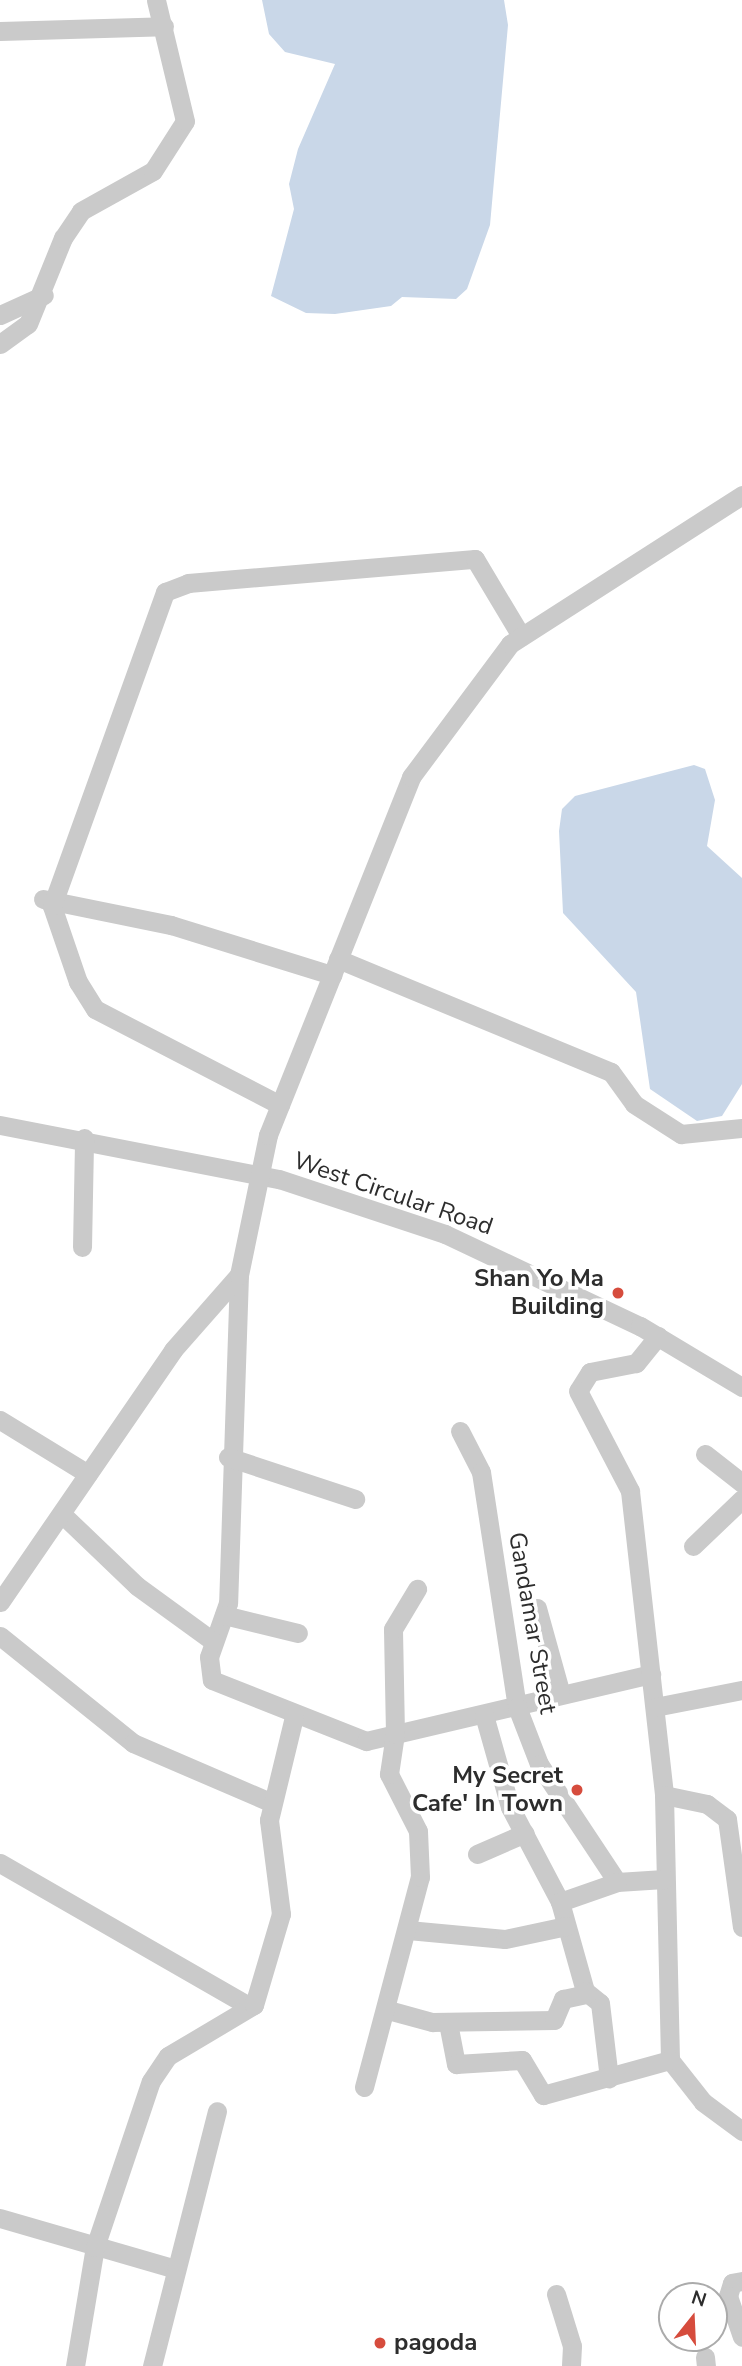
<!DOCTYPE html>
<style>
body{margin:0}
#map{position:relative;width:742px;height:2366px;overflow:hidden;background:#fff;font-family:"Nunito Sans",sans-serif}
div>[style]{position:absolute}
.water>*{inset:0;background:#c9d7e8}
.minor>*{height:19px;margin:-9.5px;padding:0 9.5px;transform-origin:9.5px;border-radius:9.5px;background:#cacaca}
.dots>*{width:19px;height:19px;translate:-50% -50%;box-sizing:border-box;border:4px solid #fff;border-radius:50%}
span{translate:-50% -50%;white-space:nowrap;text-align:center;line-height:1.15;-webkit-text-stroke:7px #fff;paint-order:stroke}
.street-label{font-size:24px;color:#2d2d2d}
.poi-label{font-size:24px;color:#2d2d2d;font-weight:700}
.right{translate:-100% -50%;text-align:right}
.left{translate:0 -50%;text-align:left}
.north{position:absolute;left:658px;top:2282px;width:70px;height:70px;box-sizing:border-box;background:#fff;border:2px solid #ababab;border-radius:50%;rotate:18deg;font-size:19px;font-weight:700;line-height:28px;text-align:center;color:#2d2d2d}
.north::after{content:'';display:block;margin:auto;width:24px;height:32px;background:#d64c3d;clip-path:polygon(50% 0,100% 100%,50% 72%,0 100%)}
</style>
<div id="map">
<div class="water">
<i style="clip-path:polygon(262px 0,504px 0,508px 25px,490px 225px,467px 289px,456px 299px,402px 297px,391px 306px,335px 314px,306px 313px,271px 296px,294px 209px,289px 184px,298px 149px,335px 64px,285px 52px,269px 34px)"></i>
<i style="clip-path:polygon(694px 765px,705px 769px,715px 800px,707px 846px,742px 878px,742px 1084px,722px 1116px,697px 1121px,650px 1089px,636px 992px,563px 913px,559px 831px,562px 809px,575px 796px)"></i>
</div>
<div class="minor">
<i style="left:0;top:31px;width:164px;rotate:-1.7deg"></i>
<i style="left:0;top:315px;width:48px;rotate:-24.4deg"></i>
<i style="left:0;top:344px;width:34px;rotate:-36deg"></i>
<i style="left:28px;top:324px;width:93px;rotate:-67.9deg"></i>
<i style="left:63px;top:238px;width:32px;rotate:-56deg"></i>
<i style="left:81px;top:211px;width:82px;rotate:-29.1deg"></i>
<i style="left:153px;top:171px;width:59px;rotate:-57.4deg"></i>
<i style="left:185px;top:121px;width:124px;rotate:-103.5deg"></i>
<i style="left:43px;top:899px;width:131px;rotate:11.5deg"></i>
<i style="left:171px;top:925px;width:169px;rotate:17.3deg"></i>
<i style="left:338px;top:959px;width:295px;rotate:22.5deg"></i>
<i style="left:611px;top:1072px;width:39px;rotate:54deg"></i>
<i style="left:634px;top:1104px;width:56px;rotate:32.6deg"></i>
<i style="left:681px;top:1134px;width:61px;rotate:-5.6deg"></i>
<i style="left:280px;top:1105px;width:208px;rotate:-152.6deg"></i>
<i style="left:95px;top:1009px;width:32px;rotate:-122deg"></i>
<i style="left:78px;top:982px;width:80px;rotate:-108.9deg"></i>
<i style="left:52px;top:906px;width:334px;rotate:-70.2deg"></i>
<i style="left:165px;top:592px;width:25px;rotate:-21deg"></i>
<i style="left:188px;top:583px;width:288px;rotate:-4.8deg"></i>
<i style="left:475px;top:559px;width:90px;rotate:59.1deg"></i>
<i style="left:0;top:1125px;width:284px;rotate:11deg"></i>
<i style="left:279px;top:1179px;width:175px;rotate:18.3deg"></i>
<i style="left:445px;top:1234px;width:216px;rotate:25.3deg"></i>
<i style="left:640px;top:1326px;width:119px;rotate:30.9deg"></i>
<i style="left:82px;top:1247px;width:109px;rotate:-88.9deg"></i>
<i style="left:239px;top:1275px;width:328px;rotate:91.9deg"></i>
<i style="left:228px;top:1603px;width:57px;rotate:109.4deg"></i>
<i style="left:209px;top:1657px;width:23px;rotate:83deg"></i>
<i style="left:212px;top:1680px;width:166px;rotate:21.6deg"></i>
<i style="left:366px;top:1741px;width:293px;rotate:-13.2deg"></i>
<i style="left:658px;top:1336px;width:35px;rotate:129deg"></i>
<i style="left:636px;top:1363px;width:47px;rotate:168.9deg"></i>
<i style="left:590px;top:1372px;width:22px;rotate:122deg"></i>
<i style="left:578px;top:1391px;width:113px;rotate:62.5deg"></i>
<i style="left:630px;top:1491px;width:306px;rotate:83.6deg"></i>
<i style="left:664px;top:1795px;width:265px;rotate:88.7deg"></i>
<i style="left:670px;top:2060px;width:53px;rotate:51.8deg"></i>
<i style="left:703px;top:2102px;width:49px;rotate:36.6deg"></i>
<i style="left:0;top:1420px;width:103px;rotate:31.5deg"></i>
<i style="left:460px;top:1431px;width:46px;rotate:62.9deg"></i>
<i style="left:481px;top:1472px;width:238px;rotate:81.3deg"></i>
<i style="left:517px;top:1707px;width:61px;rotate:68.9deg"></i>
<i style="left:539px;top:1764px;width:141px;rotate:56.5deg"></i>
<i style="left:617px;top:1882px;width:47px;rotate:-3.7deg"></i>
<i style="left:705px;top:1454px;width:47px;rotate:38.1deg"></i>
<i style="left:228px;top:1457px;width:134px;rotate:18.3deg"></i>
<i style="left:64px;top:1516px;width:101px;rotate:43.8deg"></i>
<i style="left:137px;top:1586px;width:95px;rotate:36deg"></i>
<i style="left:693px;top:1546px;width:68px;rotate:-43.8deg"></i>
<i style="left:0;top:1602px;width:306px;rotate:-55.5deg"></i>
<i style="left:173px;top:1350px;width:100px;rotate:-48.7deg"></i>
<i style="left:239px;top:1275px;width:143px;rotate:-78.3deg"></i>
<i style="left:268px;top:1135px;width:386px;rotate:-68.2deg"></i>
<i style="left:411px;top:777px;width:166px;rotate:-53.3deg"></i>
<i style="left:510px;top:644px;width:276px;rotate:-32.7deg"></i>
<i style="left:537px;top:1608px;width:86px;rotate:74.5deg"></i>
<i style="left:224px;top:1615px;width:76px;rotate:13.7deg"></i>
<i style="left:0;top:1636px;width:171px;rotate:38.8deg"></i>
<i style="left:133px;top:1743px;width:151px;rotate:23.3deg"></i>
<i style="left:655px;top:1707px;width:89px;rotate:-11.1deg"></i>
<i style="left:484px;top:1715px;width:96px;rotate:74.2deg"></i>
<i style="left:510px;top:1807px;width:107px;rotate:62.2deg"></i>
<i style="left:560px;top:1902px;width:92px;rotate:74.3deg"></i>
<i style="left:585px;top:1991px;width:19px;rotate:39deg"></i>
<i style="left:600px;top:2003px;width:76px;rotate:83.2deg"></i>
<i style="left:664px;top:1795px;width:44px;rotate:11.8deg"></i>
<i style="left:707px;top:1804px;width:25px;rotate:37deg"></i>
<i style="left:727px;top:1819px;width:109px;rotate:82.1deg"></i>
<i style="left:477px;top:1854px;width:52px;rotate:-23.6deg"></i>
<i style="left:0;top:1863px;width:287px;rotate:29.9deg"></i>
<i style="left:560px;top:1902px;width:60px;rotate:-19.3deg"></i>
<i style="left:408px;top:1930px;width:97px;rotate:5.3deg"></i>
<i style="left:505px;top:1939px;width:62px;rotate:-12deg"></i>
<i style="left:388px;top:2010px;width:46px;rotate:15.3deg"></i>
<i style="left:432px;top:2022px;width:122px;rotate:-0.9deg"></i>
<i style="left:554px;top:2020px;width:23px;rotate:-67deg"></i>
<i style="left:563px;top:1999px;width:25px;rotate:-12deg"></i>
<i style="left:448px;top:2023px;width:42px;rotate:79deg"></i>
<i style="left:456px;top:2064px;width:66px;rotate:-3.5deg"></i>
<i style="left:522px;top:2060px;width:41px;rotate:59deg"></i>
<i style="left:543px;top:2095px;width:132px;rotate:-15.4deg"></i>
<i style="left:364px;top:2087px;width:217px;rotate:-75.1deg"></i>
<i style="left:420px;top:1877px;width:46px;rotate:-92.5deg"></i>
<i style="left:418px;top:1831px;width:64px;rotate:-117deg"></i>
<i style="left:389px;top:1774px;width:40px;rotate:-81.5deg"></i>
<i style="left:395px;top:1734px;width:105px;rotate:-91.1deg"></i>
<i style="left:393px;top:1629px;width:47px;rotate:-59deg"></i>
<i style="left:0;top:2218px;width:179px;rotate:16.2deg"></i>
<i style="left:742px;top:2281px;width:10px;rotate:169deg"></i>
<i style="left:732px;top:2283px;width:14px;rotate:107deg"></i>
<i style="left:728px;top:2296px;width:43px;rotate:71.1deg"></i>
<i style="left:556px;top:2294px;width:54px;rotate:72.9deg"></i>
<i style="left:572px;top:2346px;width:20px;rotate:93deg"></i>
<i style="left:705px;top:2357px;width:9px;rotate:84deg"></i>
<i style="left:75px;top:2366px;width:121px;rotate:-80.5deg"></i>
<i style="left:95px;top:2247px;width:175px;rotate:-71.4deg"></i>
<i style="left:151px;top:2081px;width:30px;rotate:-56deg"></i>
<i style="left:168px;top:2056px;width:100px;rotate:-30.7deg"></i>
<i style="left:254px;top:2005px;width:95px;rotate:-73.5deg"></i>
<i style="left:281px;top:1914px;width:95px;rotate:-97.3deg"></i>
<i style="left:269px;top:1820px;width:106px;rotate:-76.4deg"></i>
<i style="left:152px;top:2366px;width:263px;rotate:-75.7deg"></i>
</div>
<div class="dots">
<i style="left:618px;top:1293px;background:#d64c3d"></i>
<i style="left:577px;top:1790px;background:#d64c3d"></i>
<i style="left:380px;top:2343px;background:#d64c3d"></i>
</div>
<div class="street-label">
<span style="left:393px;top:1194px;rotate:19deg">West Circular Road</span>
<span style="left:532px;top:1623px;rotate:80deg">Gandamar Street</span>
</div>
<div class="poi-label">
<span class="right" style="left:604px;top:1293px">Shan Yo Ma<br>Building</span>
<span class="right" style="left:563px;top:1790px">My Secret<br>Cafe' In Town</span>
<span class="left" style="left:394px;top:2343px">pagoda</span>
</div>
<div class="north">N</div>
</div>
